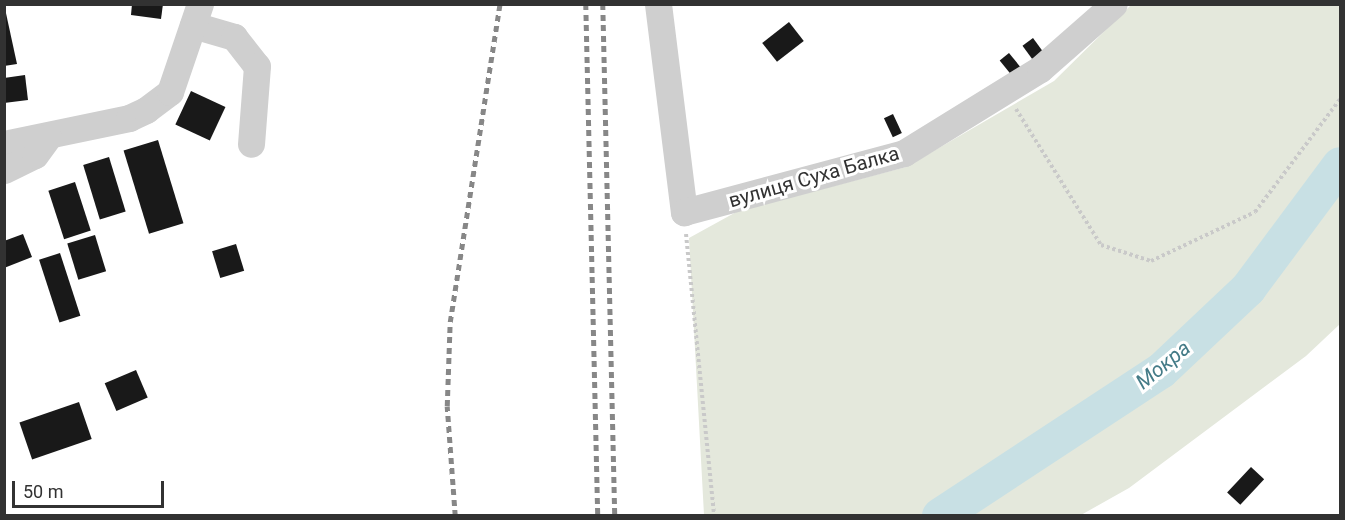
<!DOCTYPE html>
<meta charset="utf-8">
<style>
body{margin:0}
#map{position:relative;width:1345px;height:520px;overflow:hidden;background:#fff;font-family:Roboto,sans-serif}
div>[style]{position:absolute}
.green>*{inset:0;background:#e4e8dc}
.river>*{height:36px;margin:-18px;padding:0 18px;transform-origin:18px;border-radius:18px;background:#c8e0e4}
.building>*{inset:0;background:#191919;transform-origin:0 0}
.path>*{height:4px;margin-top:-2px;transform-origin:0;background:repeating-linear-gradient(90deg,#c9c9c9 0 3px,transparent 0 6px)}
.minor>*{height:27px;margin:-13.5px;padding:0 13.5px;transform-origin:13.5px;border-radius:13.5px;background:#cfcfcf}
.rail>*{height:4.5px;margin-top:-2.25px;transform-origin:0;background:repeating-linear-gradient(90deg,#878787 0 6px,transparent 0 10.5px)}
span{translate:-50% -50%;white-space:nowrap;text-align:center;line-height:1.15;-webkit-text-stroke:6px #fff;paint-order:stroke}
.street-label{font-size:20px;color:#323232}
.water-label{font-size:21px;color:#447b87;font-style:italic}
.frame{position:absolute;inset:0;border:6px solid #323232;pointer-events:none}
.scale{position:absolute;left:12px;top:481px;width:152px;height:27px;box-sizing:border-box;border:3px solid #323232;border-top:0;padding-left:8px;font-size:18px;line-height:21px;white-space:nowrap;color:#323232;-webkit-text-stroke:4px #fff;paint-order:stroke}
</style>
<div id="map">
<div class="green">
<i style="clip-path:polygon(1131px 5px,1340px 5px,1340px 324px,1306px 356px,1129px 488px,1081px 515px,704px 515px,689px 238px,738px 211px,906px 167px,1054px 81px)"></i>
</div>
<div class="river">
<i style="left:940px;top:516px;width:264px;rotate:-33.3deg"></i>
<i style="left:1161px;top:371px;width:120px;rotate:-43.3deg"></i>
<i style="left:1248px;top:289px;width:154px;rotate:-53.4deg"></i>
</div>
<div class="building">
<i style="clip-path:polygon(4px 4px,17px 64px,4px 66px)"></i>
<i style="clip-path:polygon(132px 4px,163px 4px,161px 19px,131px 15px)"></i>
<i style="left:789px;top:22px;width:24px;height:34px;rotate:52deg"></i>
<i style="left:1033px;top:38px;width:19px;height:13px;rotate:54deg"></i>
<i style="left:1009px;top:53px;width:19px;height:12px;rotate:51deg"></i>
<i style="clip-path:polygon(25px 75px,28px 100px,4px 103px,4px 78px)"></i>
<i style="left:191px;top:91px;width:38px;height:37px;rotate:25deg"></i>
<i style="left:893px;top:114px;width:21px;height:10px;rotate:65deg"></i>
<i style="left:158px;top:140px;width:87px;height:36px;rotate:73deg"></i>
<i style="left:109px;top:157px;width:57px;height:27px;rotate:73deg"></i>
<i style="left:75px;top:182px;width:51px;height:28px;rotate:72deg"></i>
<i style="clip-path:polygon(23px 234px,32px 257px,4px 268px,4px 241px)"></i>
<i style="left:95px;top:235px;width:38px;height:29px;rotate:73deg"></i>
<i style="left:236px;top:244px;width:28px;height:25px;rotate:73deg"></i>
<i style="left:60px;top:253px;width:66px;height:22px;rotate:72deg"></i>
<i style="left:136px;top:370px;width:30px;height:34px;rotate:67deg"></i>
<i style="left:79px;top:402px;width:39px;height:63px;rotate:71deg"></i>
<i style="left:1251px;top:467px;width:18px;height:35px;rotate:43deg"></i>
</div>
<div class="path">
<i style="left:1016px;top:109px;width:160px;rotate:58deg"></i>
<i style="left:1101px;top:245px;width:52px;rotate:17.7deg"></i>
<i style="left:1151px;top:261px;width:115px;rotate:-25.2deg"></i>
<i style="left:1255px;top:212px;width:141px;rotate:-53deg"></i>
<i style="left:686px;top:234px;width:283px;rotate:84.3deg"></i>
</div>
<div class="minor">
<i style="left:658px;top:4px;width:210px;rotate:82.9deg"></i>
<i style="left:684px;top:212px;width:228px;rotate:-15deg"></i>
<i style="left:904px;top:153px;width:160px;rotate:-31.7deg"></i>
<i style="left:1040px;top:69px;width:98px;rotate:-41.3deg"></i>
<i style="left:193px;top:25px;width:43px;rotate:16.3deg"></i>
<i style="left:234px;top:37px;width:37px;rotate:52deg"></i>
<i style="left:257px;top:66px;width:78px;rotate:94.4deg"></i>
<i style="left:4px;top:144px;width:128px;rotate:-11.7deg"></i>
<i style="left:129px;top:118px;width:19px;rotate:-25deg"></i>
<i style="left:146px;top:110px;width:30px;rotate:-37deg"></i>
<i style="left:170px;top:92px;width:93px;rotate:-71.2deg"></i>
<i style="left:4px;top:170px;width:34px;rotate:-26deg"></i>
<i style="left:35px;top:155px;width:22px;rotate:-54deg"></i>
</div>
<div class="rail">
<i style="left:586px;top:4px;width:512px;rotate:88.66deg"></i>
<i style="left:603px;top:4px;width:512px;rotate:88.66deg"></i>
<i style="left:455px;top:516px;width:110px;rotate:-94.2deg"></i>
<i style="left:447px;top:406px;width:84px;rotate:-88deg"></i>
<i style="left:450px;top:322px;width:322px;rotate:-81.1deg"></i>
</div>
<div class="street-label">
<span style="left:814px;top:177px;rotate:-16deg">вулиця Суха Балка</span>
</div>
<div class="water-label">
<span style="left:1163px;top:365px;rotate:-39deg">Мокра</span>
</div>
<div class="frame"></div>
<div class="scale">50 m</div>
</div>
